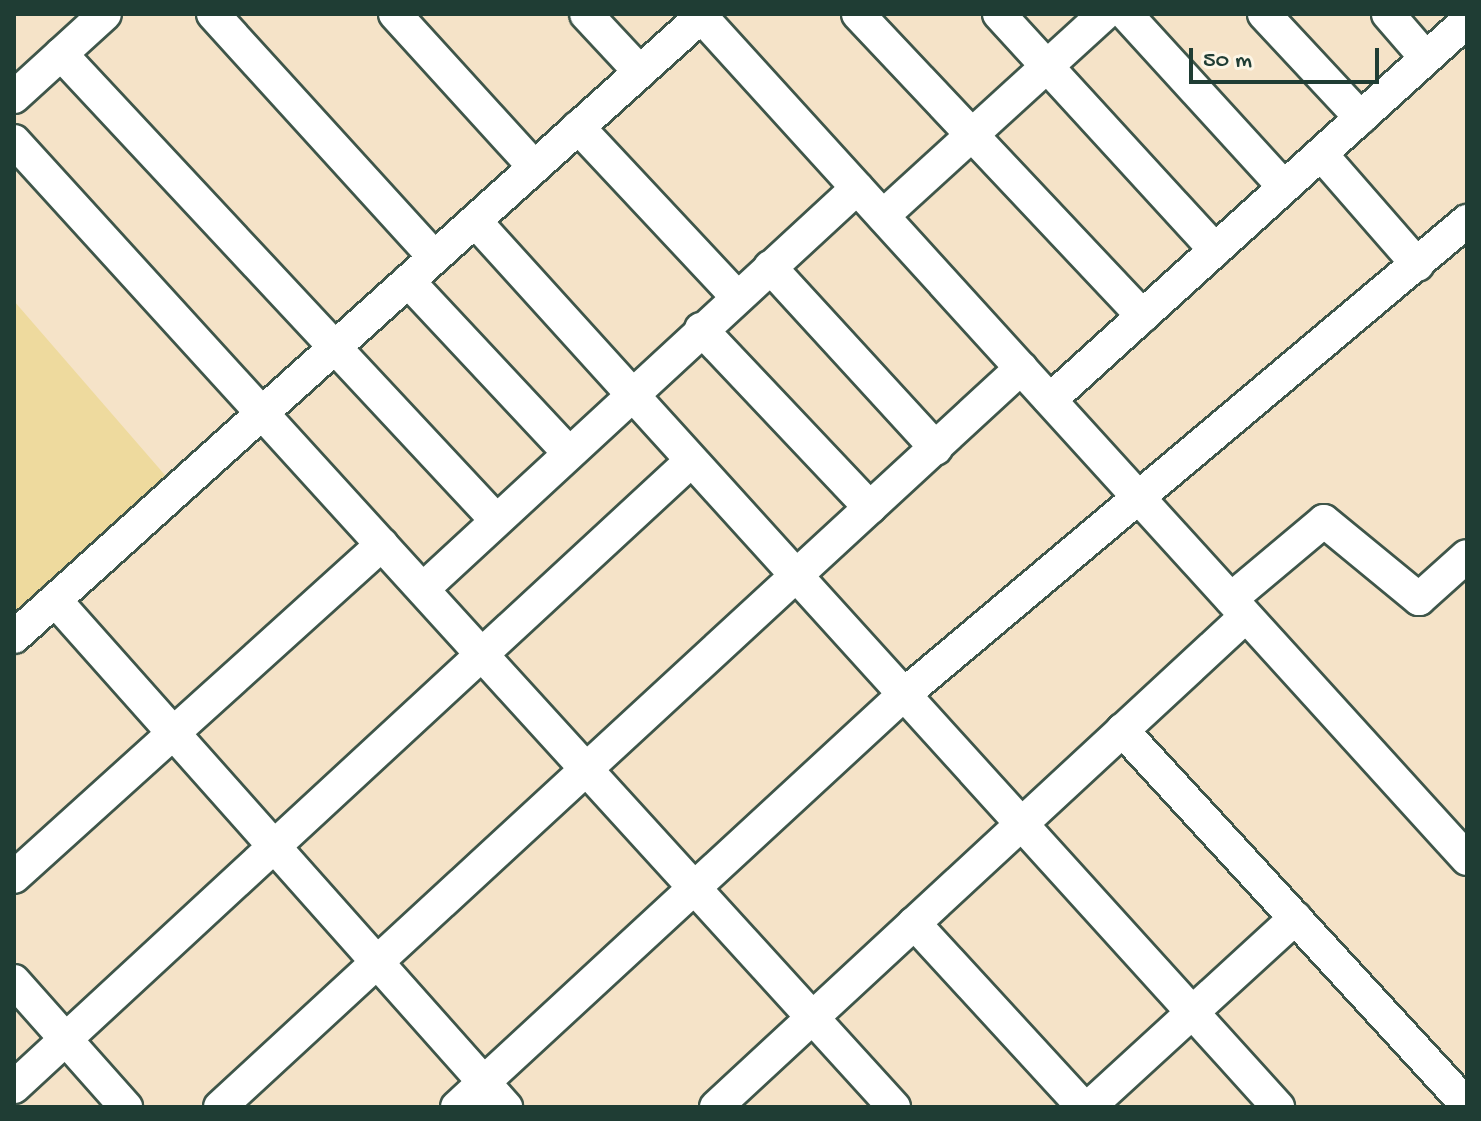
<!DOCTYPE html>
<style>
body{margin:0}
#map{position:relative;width:1481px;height:1121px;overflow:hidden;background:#f5e3c8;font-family:"Gochi Hand",sans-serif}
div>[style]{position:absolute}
.sand>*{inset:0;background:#eeda9e}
.roads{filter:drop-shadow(2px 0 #3f564a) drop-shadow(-2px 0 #3f564a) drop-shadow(0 2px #3f564a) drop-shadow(0 -2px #3f564a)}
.minor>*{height:32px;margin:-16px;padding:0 16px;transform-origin:16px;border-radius:16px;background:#fff}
span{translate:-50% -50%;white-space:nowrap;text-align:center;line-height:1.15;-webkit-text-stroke:6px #fcf5e5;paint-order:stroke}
.frame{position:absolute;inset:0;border:16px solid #1f3d34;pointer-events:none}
.scale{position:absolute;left:1189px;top:48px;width:190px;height:36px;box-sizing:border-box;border:4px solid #1f3d34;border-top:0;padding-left:10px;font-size:24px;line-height:28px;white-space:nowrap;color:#1f3d34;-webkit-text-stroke:6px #fcf5e5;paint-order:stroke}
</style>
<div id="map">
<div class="sand">
<i style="clip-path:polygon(14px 301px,171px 482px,14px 618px)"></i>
</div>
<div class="roads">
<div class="minor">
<i style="left:213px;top:14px;width:328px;rotate:47.7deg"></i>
<i style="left:395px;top:14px;width:207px;rotate:47.7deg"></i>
<i style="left:586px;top:14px;width:79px;rotate:47deg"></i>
<i style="left:699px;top:14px;width:1142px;rotate:47.73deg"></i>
<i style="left:858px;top:14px;width:415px;rotate:46.7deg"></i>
<i style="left:999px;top:14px;width:320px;rotate:47.5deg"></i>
<i style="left:1126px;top:14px;width:234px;rotate:47.6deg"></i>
<i style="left:1264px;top:14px;width:142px;rotate:47deg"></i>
<i style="left:1388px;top:14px;width:58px;rotate:49.2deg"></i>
<i style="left:61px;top:54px;width:637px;rotate:46.97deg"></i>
<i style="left:14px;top:97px;width:123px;rotate:-42.4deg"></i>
<i style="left:578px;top:127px;width:233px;rotate:46.9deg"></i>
<i style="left:14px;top:141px;width:1307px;rotate:47.67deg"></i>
<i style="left:1321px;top:154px;width:147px;rotate:48.9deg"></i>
<i style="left:883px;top:216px;width:299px;rotate:-42.4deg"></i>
<i style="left:475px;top:221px;width:1196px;rotate:47.81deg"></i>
<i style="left:770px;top:267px;width:246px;rotate:47.5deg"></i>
<i style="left:408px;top:281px;width:234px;rotate:46.9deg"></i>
<i style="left:701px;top:329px;width:246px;rotate:46.6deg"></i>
<i style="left:1050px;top:400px;width:563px;rotate:-42.27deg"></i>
<i style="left:423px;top:589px;width:591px;rotate:-42.74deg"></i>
<i style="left:1231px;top:599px;width:121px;rotate:-40deg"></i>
<i style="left:1324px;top:521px;width:123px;rotate:39.4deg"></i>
<i style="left:1419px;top:599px;width:64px;rotate:-41.9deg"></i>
<i style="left:55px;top:600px;width:679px;rotate:48.35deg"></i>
<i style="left:14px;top:637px;width:930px;rotate:-42.08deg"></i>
<i style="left:1122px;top:730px;width:510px;rotate:47.39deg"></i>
<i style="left:14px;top:877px;width:496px;rotate:-42.1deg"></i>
<i style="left:914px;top:923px;width:250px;rotate:47.4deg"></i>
<i style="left:14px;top:981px;width:169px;rotate:48.4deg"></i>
<i style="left:14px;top:1087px;width:922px;rotate:-42.76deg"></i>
<i style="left:220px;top:1107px;width:1090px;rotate:-42.69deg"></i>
<i style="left:457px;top:1107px;width:604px;rotate:-42.72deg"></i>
<i style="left:901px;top:697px;width:740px;rotate:-40.06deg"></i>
<i style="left:716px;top:1107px;width:722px;rotate:-42.81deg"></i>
<i style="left:1089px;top:1107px;width:280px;rotate:-42.5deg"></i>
</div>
</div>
<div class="frame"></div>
<div class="scale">50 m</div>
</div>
